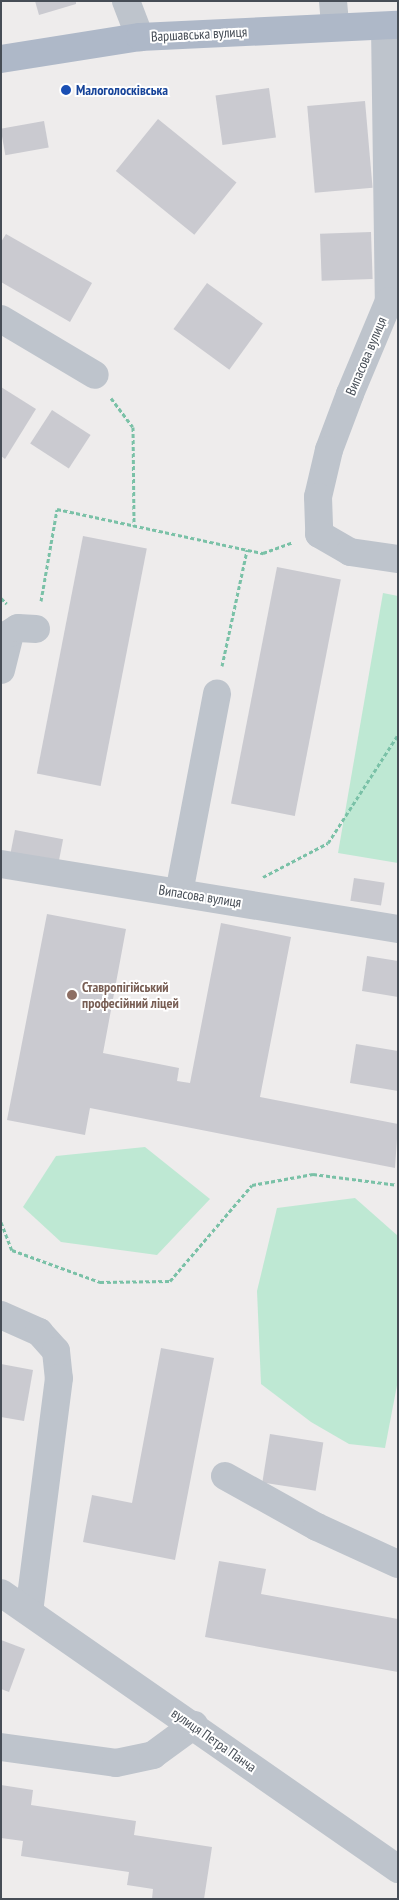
<!DOCTYPE html>
<meta charset="utf-8">
<style>
body{margin:0}
#map{position:relative;width:399px;height:1900px;overflow:hidden;background:#eeecec;font-family:"PT Sans Narrow",sans-serif}
div>[style]{position:absolute}
.green>*{inset:0;background:#bee8d3}
.building>*{inset:0;background:#cacad0;transform-origin:0 0}
.path>*{height:3px;margin-top:-1.5px;transform-origin:0;background:repeating-linear-gradient(90deg,#7ac1a7 0 4px,transparent 0 6.5px)}
.minor>*{height:28px;margin:-14px;padding:0 14px;transform-origin:14px;border-radius:14px;background:#bec4cc}
.major>*{height:28px;margin:-14px;padding:0 14px;transform-origin:14px;border-radius:14px;background:#aeb8c8}
.dots>*{width:14px;height:14px;translate:-50% -50%;box-sizing:border-box;border:2px solid #fff;border-radius:50%}
span{translate:-50% -50%;white-space:nowrap;text-align:center;line-height:1.15;-webkit-text-stroke:4px #fff;paint-order:stroke}
.street-label{font-size:14px;color:#464d56}
.transit-label{font-size:14px;color:#164399;font-weight:700}
.left{translate:0 -50%;text-align:left}
.education-label{font-size:14px;color:#785e54;font-weight:700}
.frame{position:absolute;inset:0;border:2px solid #464d56;pointer-events:none}
</style>
<div id="map">
<div class="green">
<i style="clip-path:polygon(383px 593px,398px 596px,398px 863px,338px 853px)"></i>
<i style="clip-path:polygon(145px 1147px,210px 1199px,157px 1255px,61px 1242px,23px 1207px,56px 1156px)"></i>
<i style="clip-path:polygon(355px 1198px,398px 1236px,398px 1380px,385px 1448px,349px 1444px,311px 1422px,261px 1384px,257px 1291px,277px 1208px)"></i>
</div>
<div class="building">
<i style="clip-path:polygon(35px 1px,76px 1px,76px 4px,39px 15px)"></i>
<i style="left:269px;top:88px;width:50px;height:54px;rotate:82deg"></i>
<i style="left:365px;top:101px;width:87px;height:58px;rotate:85deg"></i>
<i style="left:158px;top:119px;width:101px;height:67px;rotate:39deg"></i>
<i style="left:44px;top:121px;width:27px;height:44px;rotate:80deg"></i>
<i style="left:371px;top:232px;width:47px;height:51px;rotate:88deg"></i>
<i style="clip-path:polygon(6px 234px,92px 283px,70px 322px,1px 282px,1px 242px)"></i>
<i style="left:207px;top:283px;width:69px;height:57px;rotate:36deg"></i>
<i style="clip-path:polygon(1px 387px,36px 409px,5px 459px,1px 456px)"></i>
<i style="left:52px;top:410px;width:46px;height:40px;rotate:33deg"></i>
<i style="left:83px;top:536px;width:65px;height:242px;rotate:11deg"></i>
<i style="left:277px;top:567px;width:65px;height:241px;rotate:11deg"></i>
<i style="left:15px;top:830px;width:49px;height:28px;rotate:11deg"></i>
<i style="left:354px;top:878px;width:31px;height:23px;rotate:9deg"></i>
<i style="clip-path:polygon(47px 914px,126px 929px,103px 1053px,179px 1068px,177px 1081px,190px 1083px,221px 923px,291px 937px,260px 1097px,398px 1124px,395px 1168px,90px 1108px,85px 1135px,7px 1120px)"></i>
<i style="clip-path:polygon(367px 956px,398px 961px,398px 997px,362px 991px)"></i>
<i style="clip-path:polygon(356px 1044px,398px 1051px,398px 1091px,350px 1083px)"></i>
<i style="clip-path:polygon(161px 1348px,214px 1358px,175px 1560px,83px 1542px,92px 1495px,132px 1503px)"></i>
<i style="clip-path:polygon(1px 1364px,33px 1370px,24px 1421px,1px 1417px)"></i>
<i style="left:270px;top:1434px;width:54px;height:49px;rotate:9deg"></i>
<i style="clip-path:polygon(219px 1561px,266px 1569px,261px 1594px,398px 1619px,398px 1672px,205px 1637px)"></i>
<i style="clip-path:polygon(1px 1640px,25px 1649px,9px 1692px,1px 1689px)"></i>
<i style="clip-path:polygon(1px 1785px,33px 1790px,31px 1805px,136px 1821px,134px 1835px,212px 1847px,204px 1899px,152px 1899px,153px 1889px,127px 1885px,129px 1872px,21px 1856px,23px 1841px,1px 1838px)"></i>
</div>
<div class="path">
<i style="left:111px;top:398px;width:36px;rotate:53deg"></i>
<i style="left:133px;top:427px;width:99px;rotate:89.4deg"></i>
<i style="left:1px;top:598px;width:8px;rotate:45deg"></i>
<i style="left:41px;top:601px;width:93px;rotate:-80.1deg"></i>
<i style="left:57px;top:509px;width:211px;rotate:12.1deg"></i>
<i style="left:263px;top:553px;width:32px;rotate:-20deg"></i>
<i style="left:222px;top:666px;width:119px;rotate:-77.8deg"></i>
<i style="left:263px;top:877px;width:73px;rotate:-27.6deg"></i>
<i style="left:328px;top:843px;width:129px;rotate:-57.1deg"></i>
<i style="left:1px;top:1222px;width:30px;rotate:69deg"></i>
<i style="left:12px;top:1250px;width:94px;rotate:20deg"></i>
<i style="left:100px;top:1282px;width:70px;rotate:-0.8deg"></i>
<i style="left:170px;top:1281px;width:126px;rotate:-49.5deg"></i>
<i style="left:252px;top:1185px;width:62px;rotate:-10.2deg"></i>
<i style="left:313px;top:1174px;width:86px;rotate:7.4deg"></i>
</div>
<div class="minor">
<i style="left:126px;top:1px;width:39px;rotate:69deg"></i>
<i style="left:333px;top:1px;width:25px;rotate:85deg"></i>
<i style="left:385px;top:26px;width:275px;rotate:89.2deg"></i>
<i style="left:389px;top:301px;width:101px;rotate:112.8deg"></i>
<i style="left:350px;top:394px;width:60px;rotate:110.6deg"></i>
<i style="left:329px;top:450px;width:48px;rotate:103.2deg"></i>
<i style="left:318px;top:497px;width:37px;rotate:88deg"></i>
<i style="left:319px;top:534px;width:36px;rotate:30deg"></i>
<i style="left:350px;top:552px;width:49px;rotate:8.3deg"></i>
<i style="left:1px;top:319px;width:109px;rotate:30.8deg"></i>
<i style="left:1px;top:670px;width:38px;rotate:-76deg"></i>
<i style="left:10px;top:633px;width:9px;rotate:-32deg"></i>
<i style="left:18px;top:628px;width:18px;rotate:3deg"></i>
<i style="left:1px;top:864px;width:402px;rotate:9.3deg"></i>
<i style="left:179px;top:893px;width:203px;rotate:-79.2deg"></i>
<i style="left:1px;top:1315px;width:42px;rotate:24.1deg"></i>
<i style="left:39px;top:1332px;width:25px;rotate:48deg"></i>
<i style="left:56px;top:1351px;width:27px;rotate:84deg"></i>
<i style="left:59px;top:1378px;width:235px;rotate:97.3deg"></i>
<i style="left:225px;top:1476px;width:105px;rotate:29deg"></i>
<i style="left:317px;top:1527px;width:89px;rotate:24.6deg"></i>
<i style="left:1px;top:1593px;width:484px;rotate:34.8deg"></i>
<i style="left:1px;top:1747px;width:116px;rotate:7.9deg"></i>
<i style="left:116px;top:1763px;width:38px;rotate:-12deg"></i>
<i style="left:153px;top:1755px;width:51px;rotate:-36.2deg"></i>
</div>
<div class="major">
<i style="left:1px;top:59px;width:141px;rotate:-9deg"></i>
<i style="left:140px;top:37px;width:258px;rotate:-2.7deg"></i>
</div>
<div class="dots">
<i style="left:66px;top:90px;background:#1a4fb4"></i>
<i style="left:72px;top:995px;background:#8d6e63"></i>
</div>
<div class="street-label">
<span style="left:199px;top:34px;rotate:-3deg">Варшавська вулиця</span>
<span style="left:366px;top:356px;rotate:-67deg">Випасова вулиця</span>
<span style="left:200px;top:896px;rotate:9deg">Випасова вулиця</span>
<span style="left:214px;top:1740px;rotate:35deg">вулиця Петра Панча</span>
</div>
<div class="transit-label">
<span class="left" style="left:76px;top:90px">Малоголосківська</span>
</div>
<div class="education-label">
<span class="left" style="left:82px;top:995px">Ставропігійський<br>професійний ліцей</span>
</div>
<div class="frame"></div>
</div>
